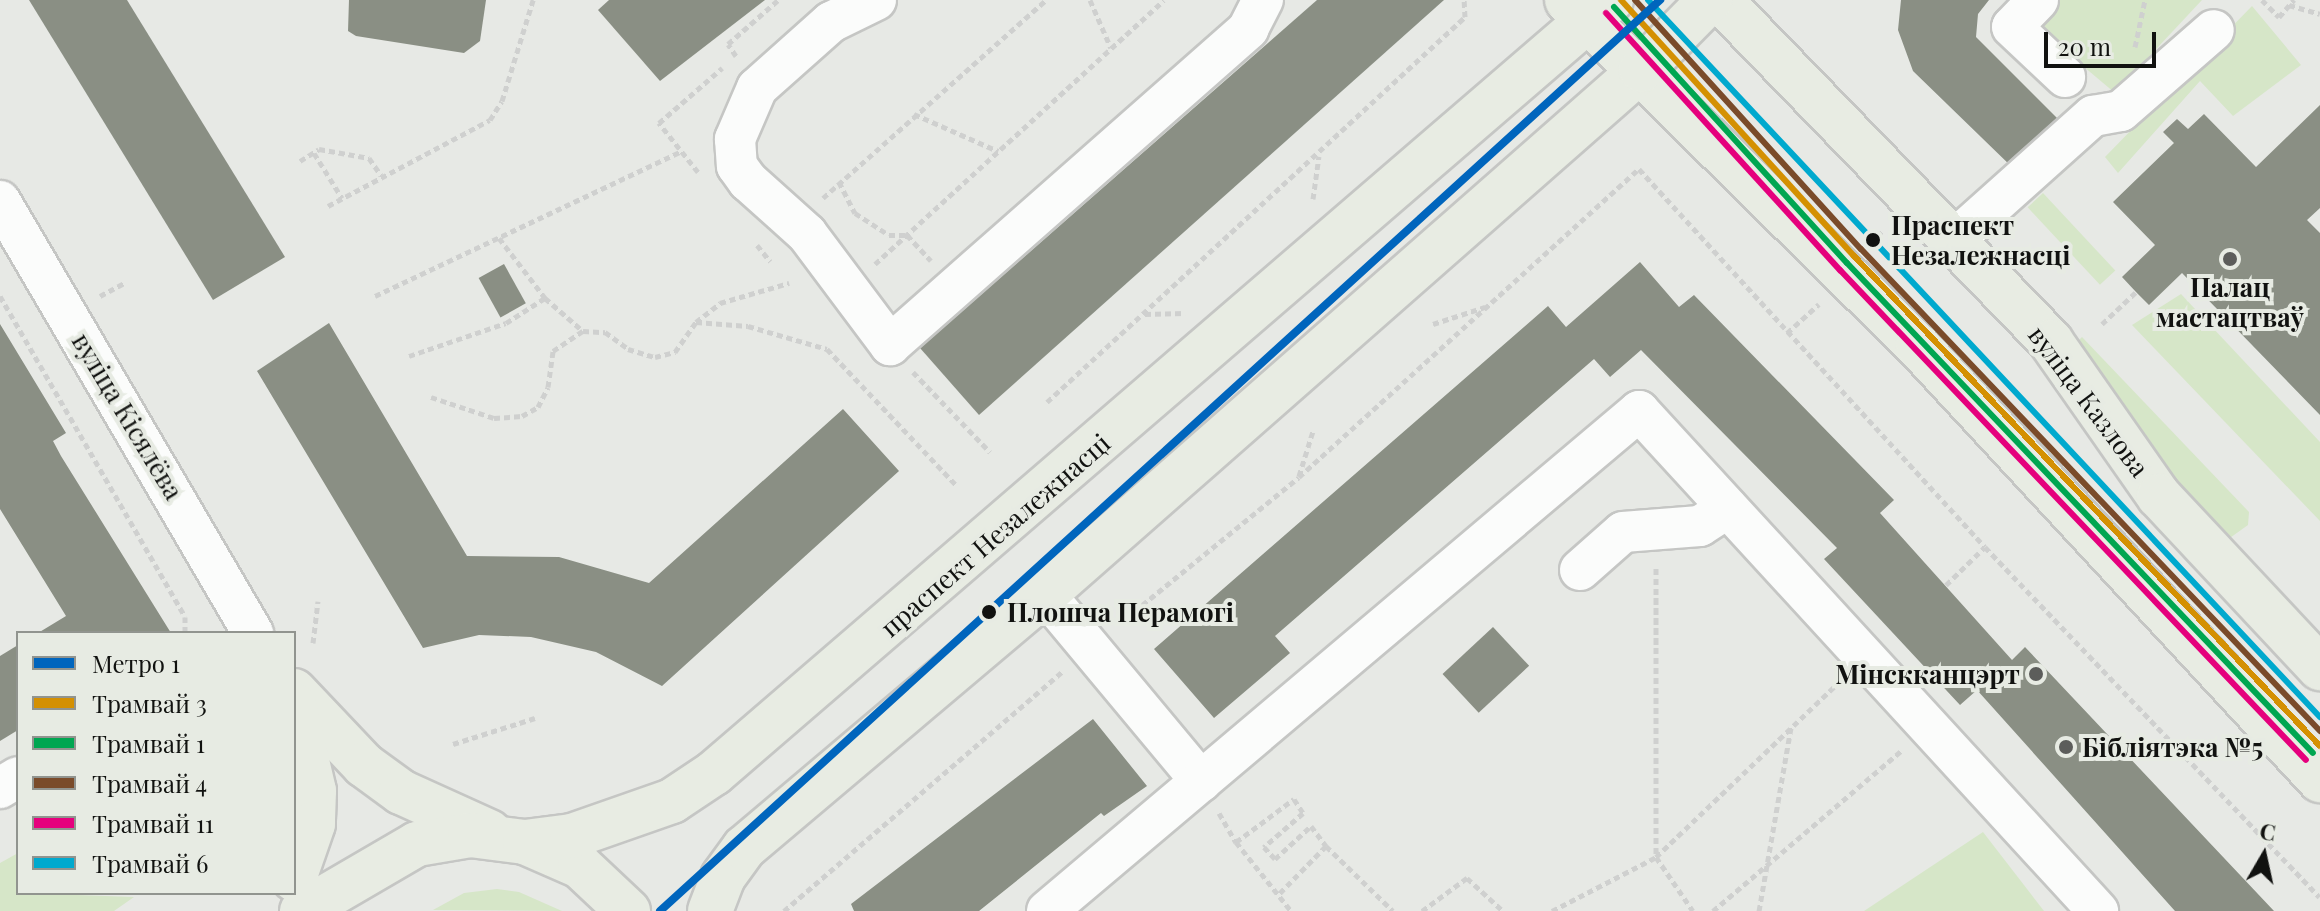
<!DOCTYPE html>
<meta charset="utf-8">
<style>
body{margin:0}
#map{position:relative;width:2320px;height:911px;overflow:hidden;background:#e7e9e5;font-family:"Playfair Display",serif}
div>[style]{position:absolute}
.green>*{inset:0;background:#d6e6c8;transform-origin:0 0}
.building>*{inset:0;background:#8a8f84;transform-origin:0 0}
.path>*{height:5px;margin-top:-2.5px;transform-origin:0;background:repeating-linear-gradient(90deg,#cfd0cf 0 6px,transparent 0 10px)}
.roads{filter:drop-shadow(2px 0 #c5c6c4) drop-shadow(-2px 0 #c5c6c4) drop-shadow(0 2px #c5c6c4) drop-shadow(0 -2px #c5c6c4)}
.minor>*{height:40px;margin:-20px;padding:0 20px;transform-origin:20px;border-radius:20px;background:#fbfcfb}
.major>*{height:44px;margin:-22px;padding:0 22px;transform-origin:22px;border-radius:22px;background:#e8ece3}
.tram-1>*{height:6px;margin:-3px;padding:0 3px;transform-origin:3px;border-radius:3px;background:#d49002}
.tram-2>*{height:6px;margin:-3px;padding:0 3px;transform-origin:3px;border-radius:3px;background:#00a651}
.tram-3>*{height:6px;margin:-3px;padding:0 3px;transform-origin:3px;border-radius:3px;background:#7a4b2a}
.tram-4>*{height:6px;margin:-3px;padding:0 3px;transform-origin:3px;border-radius:3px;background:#e5007d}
.tram-5>*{height:6px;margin:-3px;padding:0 3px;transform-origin:3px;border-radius:3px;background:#00a9ce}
.metro-1>*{height:8px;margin:-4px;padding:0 4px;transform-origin:4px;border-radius:4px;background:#0065bd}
.dots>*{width:22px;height:22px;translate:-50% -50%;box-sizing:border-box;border:4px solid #e7ebe3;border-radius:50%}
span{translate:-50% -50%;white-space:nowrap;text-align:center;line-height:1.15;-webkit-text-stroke:8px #e7ebe3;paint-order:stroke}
.stop-label{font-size:26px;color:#111210;font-weight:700}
.left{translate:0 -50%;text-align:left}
.poi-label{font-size:26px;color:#111210;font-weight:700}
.right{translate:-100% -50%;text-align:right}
.street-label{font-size:26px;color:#111210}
.legend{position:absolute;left:16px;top:631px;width:280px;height:264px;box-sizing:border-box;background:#e7ebe3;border:2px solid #91948f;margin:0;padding:10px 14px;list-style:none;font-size:24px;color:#111210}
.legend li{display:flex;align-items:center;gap:16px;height:40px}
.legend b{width:40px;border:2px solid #91948f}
.north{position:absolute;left:2224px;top:815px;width:80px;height:80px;-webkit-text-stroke:6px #e7ebe3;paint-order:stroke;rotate:9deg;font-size:22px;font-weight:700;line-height:32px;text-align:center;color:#111210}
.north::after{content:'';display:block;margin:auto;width:28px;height:36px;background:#111210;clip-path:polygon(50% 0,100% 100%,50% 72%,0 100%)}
.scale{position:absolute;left:2044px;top:32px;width:112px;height:36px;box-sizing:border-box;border:4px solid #111210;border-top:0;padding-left:10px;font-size:24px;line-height:28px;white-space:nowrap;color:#111210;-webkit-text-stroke:6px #e7ebe3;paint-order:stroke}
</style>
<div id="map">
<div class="green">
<i style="clip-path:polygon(2055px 0,2202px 0,2115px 93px,2033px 24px)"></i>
<i style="clip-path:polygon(2252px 6px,2301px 65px,2233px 116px,2200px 81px,2118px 173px,2105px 157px)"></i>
<i style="left:2043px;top:193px;width:106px;height:21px;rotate:47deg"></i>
<i style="clip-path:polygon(2181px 294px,2320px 442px,2320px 521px,2132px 325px)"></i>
<i style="clip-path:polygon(2082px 337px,2249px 512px,2248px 525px,2227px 540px,2150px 457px,2077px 342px)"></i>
<i style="clip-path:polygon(1983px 832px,2044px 911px,1864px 911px)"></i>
<i style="clip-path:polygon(18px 853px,18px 893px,134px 897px,114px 911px,0 911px,0 863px)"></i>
<i style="clip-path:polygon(497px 889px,519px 892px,562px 911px,433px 910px,464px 893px)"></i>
</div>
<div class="building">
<i style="clip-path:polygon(29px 0,127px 0,285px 257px,213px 300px)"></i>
<i style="clip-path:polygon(349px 0,486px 0,480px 41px,464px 53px,356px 36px,348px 31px)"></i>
<i style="clip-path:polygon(609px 0,765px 0,660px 81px,598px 10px)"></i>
<i style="clip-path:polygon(1317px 0,1444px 0,979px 415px,920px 348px)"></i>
<i style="clip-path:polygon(1901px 0,1989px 0,1978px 14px,1976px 37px,2064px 125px,2015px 170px,1913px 71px,1898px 30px)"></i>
<i style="clip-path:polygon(2320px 105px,2320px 208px,2307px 220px,2320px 233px,2320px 415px,2182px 273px,2149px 305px,2136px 292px,2122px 277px,2155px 245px,2113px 202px,2174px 143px,2163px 132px,2177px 119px,2188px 129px,2204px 114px,2256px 167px)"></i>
<i style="clip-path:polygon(1640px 262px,1679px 307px,1694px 295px,1894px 500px,1880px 513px,2012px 660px,2025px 647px,2274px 911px,2175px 911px,1977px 690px,1960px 705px,1824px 559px,1837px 548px,1641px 350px,1610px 377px,1594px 359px,1275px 636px,1290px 653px,1214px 718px,1154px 649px,1548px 306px,1566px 327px)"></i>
<i style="left:504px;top:264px;width:45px;height:29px;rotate:61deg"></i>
<i style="clip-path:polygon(329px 323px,467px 556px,559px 557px,649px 583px,843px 409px,899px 471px,662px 686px,596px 652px,531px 637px,479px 635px,423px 648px,257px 371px)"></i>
<i style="clip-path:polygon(0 324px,66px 433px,53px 441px,61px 456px,171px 633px,38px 633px,66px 616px,0 509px)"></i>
<i style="left:1493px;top:627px;width:53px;height:69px;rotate:47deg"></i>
<i style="clip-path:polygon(18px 645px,18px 730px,0 741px,0 656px)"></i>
<i style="clip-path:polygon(1093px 719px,1147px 786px,1104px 816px,1101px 813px,979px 911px,854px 911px,851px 904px)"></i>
</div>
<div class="path">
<i style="left:1090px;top:0;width:52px;rotate:66.4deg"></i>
<i style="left:2262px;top:0;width:24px;rotate:45deg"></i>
<i style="left:2279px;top:17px;width:23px;rotate:-49deg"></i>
<i style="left:2289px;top:5px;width:32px;rotate:16deg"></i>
<i style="left:2135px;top:47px;width:48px;rotate:-78deg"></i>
<i style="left:736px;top:56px;width:14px;rotate:-124deg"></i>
<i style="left:728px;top:44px;width:67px;rotate:-41.3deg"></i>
<i style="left:914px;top:114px;width:92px;rotate:23.8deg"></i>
<i style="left:314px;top:153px;width:53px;rotate:58.1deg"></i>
<i style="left:300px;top:161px;width:22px;rotate:-32deg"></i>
<i style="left:319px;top:149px;width:51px;rotate:10.2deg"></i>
<i style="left:369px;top:158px;width:21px;rotate:55deg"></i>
<i style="left:698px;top:172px;width:63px;rotate:-128.5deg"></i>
<i style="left:659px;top:123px;width:84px;rotate:-41.1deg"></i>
<i style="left:839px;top:182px;width:35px;rotate:63deg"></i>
<i style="left:855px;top:213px;width:40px;rotate:32.9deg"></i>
<i style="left:889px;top:235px;width:18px"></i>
<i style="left:907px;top:235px;width:35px;rotate:47deg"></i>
<i style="left:823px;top:198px;width:298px;rotate:-41.6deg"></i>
<i style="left:1313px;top:199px;width:43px;rotate:-82.1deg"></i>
<i style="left:328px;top:206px;width:183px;rotate:-28deg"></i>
<i style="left:490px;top:120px;width:22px;rotate:-58deg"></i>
<i style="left:502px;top:101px;width:106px;rotate:-72.9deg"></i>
<i style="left:499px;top:238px;width:76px;rotate:52.5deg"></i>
<i style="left:545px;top:298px;width:50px;rotate:41deg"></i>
<i style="left:1870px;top:243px;width:18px;rotate:-43deg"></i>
<i style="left:757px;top:245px;width:21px;rotate:51deg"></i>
<i style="left:875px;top:264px;width:391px;rotate:-42.4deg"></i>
<i style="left:0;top:296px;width:370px;rotate:60deg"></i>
<i style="left:185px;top:617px;width:16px;rotate:90deg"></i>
<i style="left:100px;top:296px;width:27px;rotate:-28deg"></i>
<i style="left:375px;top:296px;width:340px;rotate:-25.3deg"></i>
<i style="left:1145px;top:314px;width:40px;rotate:-1.4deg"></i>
<i style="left:696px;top:322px;width:31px;rotate:-38deg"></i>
<i style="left:720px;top:303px;width:72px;rotate:-16.2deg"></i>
<i style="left:1433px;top:324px;width:55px;rotate:-18.1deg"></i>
<i style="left:2102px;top:324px;width:47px;rotate:-43.3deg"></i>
<i style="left:1787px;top:333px;width:43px;rotate:-42.2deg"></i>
<i style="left:409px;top:356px;width:102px;rotate:-18.8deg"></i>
<i style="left:506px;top:323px;width:46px;rotate:-32.7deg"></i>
<i style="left:913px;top:372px;width:111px;rotate:46.1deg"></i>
<i style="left:431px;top:397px;width:66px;rotate:18.4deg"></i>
<i style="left:494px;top:418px;width:28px;rotate:-4deg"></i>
<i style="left:522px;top:416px;width:18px;rotate:-29deg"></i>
<i style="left:538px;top:407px;width:22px;rotate:-63deg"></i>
<i style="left:548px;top:387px;width:36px;rotate:-82deg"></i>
<i style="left:553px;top:351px;width:36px;rotate:-34deg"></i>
<i style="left:583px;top:331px;width:22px;rotate:3deg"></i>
<i style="left:605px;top:332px;width:29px;rotate:36deg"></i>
<i style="left:628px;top:349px;width:28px;rotate:17deg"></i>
<i style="left:655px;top:357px;width:21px;rotate:-14deg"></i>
<i style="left:675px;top:352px;width:37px;rotate:-55deg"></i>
<i style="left:696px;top:322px;width:52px;rotate:4.4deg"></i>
<i style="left:748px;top:326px;width:82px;rotate:16.2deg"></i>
<i style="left:827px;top:349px;width:187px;rotate:46.5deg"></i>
<i style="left:1047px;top:402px;width:568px;rotate:-42.65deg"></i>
<i style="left:1465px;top:17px;width:17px;rotate:-93deg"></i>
<i style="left:1299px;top:476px;width:47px;rotate:-72.7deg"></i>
<i style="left:1656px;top:568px;width:289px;rotate:90deg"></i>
<i style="left:1656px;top:857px;width:65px;rotate:55.6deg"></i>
<i style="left:1946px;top:585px;width:54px;rotate:-44.3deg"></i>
<i style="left:1119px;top:624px;width:232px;rotate:-39.2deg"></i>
<i style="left:1299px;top:477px;width:459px;rotate:-42.2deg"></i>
<i style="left:1639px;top:169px;width:512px;rotate:47.53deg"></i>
<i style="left:1985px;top:547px;width:484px;rotate:46.3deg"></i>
<i style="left:313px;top:643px;width:42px;rotate:-83.2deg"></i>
<i style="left:453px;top:744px;width:86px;rotate:-17.6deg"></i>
<i style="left:1219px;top:813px;width:34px;rotate:60deg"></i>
<i style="left:1236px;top:842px;width:72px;rotate:-36.6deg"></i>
<i style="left:1294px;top:799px;width:17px;rotate:57deg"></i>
<i style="left:1303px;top:813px;width:52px;rotate:138.9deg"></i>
<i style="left:1264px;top:847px;width:16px;rotate:47deg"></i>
<i style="left:1275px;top:859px;width:49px;rotate:-42.5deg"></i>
<i style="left:1311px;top:826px;width:25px;rotate:53deg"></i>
<i style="left:1326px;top:846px;width:69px;rotate:134.4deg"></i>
<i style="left:1236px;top:842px;width:88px;rotate:51.4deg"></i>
<i style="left:1326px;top:846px;width:93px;rotate:44.1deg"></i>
<i style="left:784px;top:911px;width:367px;rotate:-40.7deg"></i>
<i style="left:1422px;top:911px;width:56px;rotate:-36.3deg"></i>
<i style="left:1467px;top:878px;width:49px;rotate:42.5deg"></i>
<i style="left:1552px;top:911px;width:117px;rotate:-27.4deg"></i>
<i style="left:1656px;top:857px;width:250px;rotate:-43.7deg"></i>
<i style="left:1713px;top:911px;width:247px;rotate:-40.4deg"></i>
<i style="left:1759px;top:911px;width:187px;rotate:-80.1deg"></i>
</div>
<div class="roads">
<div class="minor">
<i style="left:876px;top:0;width:50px;rotate:153.9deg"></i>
<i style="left:831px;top:22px;width:99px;rotate:138.3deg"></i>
<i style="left:757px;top:88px;width:56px;rotate:113.3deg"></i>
<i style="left:735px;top:139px;width:27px;rotate:86deg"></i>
<i style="left:737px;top:166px;width:19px;rotate:54deg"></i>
<i style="left:748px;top:181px;width:79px;rotate:41.9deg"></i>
<i style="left:807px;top:234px;width:139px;rotate:53.2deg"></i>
<i style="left:890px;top:345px;width:478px;rotate:-41.4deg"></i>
<i style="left:1248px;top:29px;width:33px;rotate:-63deg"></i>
<i style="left:2038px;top:0;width:37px;rotate:134deg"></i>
<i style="left:2012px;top:27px;width:73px;rotate:43.3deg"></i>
<i style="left:0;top:201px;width:501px;rotate:59.64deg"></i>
<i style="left:1953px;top:241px;width:188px;rotate:-41.8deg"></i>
<i style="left:2093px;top:116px;width:28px;rotate:-10deg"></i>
<i style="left:2121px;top:111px;width:123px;rotate:-41.1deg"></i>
<i style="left:1580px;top:570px;width:57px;rotate:-41.5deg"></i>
<i style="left:1623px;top:532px;width:77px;rotate:-4.5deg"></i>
<i style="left:1700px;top:526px;width:33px;rotate:-33deg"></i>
<i style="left:1045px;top:594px;width:244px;rotate:50.2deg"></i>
<i style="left:0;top:788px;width:21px;rotate:-31deg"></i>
<i style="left:1047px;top:911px;width:775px;rotate:-40.18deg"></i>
<i style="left:1639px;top:411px;width:679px;rotate:47.45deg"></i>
</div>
<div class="major">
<i style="left:1567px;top:0;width:493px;rotate:44.6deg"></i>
<i style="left:1918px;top:346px;width:592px;rotate:47.19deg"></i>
<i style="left:1720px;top:0;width:476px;rotate:45.9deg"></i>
<i style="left:2051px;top:342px;width:188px;rotate:55deg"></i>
<i style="left:2159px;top:496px;width:236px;rotate:46.9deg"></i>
<i style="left:294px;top:691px;width:102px;rotate:46.6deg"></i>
<i style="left:364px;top:765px;width:46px;rotate:36.1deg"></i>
<i style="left:401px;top:792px;width:97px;rotate:24.4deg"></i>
<i style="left:294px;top:705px;width:88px;rotate:76.9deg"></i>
<i style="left:314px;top:791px;width:33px;rotate:92deg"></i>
<i style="left:313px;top:824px;width:58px;rotate:109.1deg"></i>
<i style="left:525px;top:842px;width:60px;rotate:23.6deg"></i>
<i style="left:580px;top:866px;width:66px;rotate:43.2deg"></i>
<i style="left:302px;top:911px;width:133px;rotate:-30.2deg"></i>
<i style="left:417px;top:844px;width:54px;rotate:-9.6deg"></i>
<i style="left:470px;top:835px;width:55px;rotate:7.3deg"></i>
<i style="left:525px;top:842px;width:47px;rotate:-7.3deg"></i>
<i style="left:572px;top:836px;width:106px;rotate:-19.3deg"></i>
<i style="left:672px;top:801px;width:50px;rotate:-33.7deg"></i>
<i style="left:714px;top:773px;width:1184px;rotate:-40.75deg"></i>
<i style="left:710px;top:911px;width:36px;rotate:-69deg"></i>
<i style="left:723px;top:877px;width:36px;rotate:-54deg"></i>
<i style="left:744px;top:848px;width:394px;rotate:-40.2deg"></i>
<i style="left:1045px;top:594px;width:794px;rotate:-41.32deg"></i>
<i style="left:1641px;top:70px;width:98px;rotate:-45.4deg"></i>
</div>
</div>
<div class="tram-1">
<i style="left:1621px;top:0;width:346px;rotate:47.7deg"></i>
<i style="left:1854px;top:256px;width:676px;rotate:46.44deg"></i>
</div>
<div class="tram-2">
<i style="left:1614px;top:7px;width:346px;rotate:47.7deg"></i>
<i style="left:1847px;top:263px;width:676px;rotate:46.44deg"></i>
</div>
<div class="tram-3">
<i style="left:1635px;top:0;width:336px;rotate:47.8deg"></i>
<i style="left:1861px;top:249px;width:666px;rotate:46.4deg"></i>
</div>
<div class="tram-4">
<i style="left:1606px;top:13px;width:348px;rotate:47.7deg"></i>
<i style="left:1840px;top:270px;width:676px;rotate:46.44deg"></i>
</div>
<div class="tram-5">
<i style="left:1648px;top:0;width:983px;rotate:46.86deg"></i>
</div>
<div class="metro-1">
<i style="left:660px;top:911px;width:1353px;rotate:-42.33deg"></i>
</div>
<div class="dots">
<i style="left:1873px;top:240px;background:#111210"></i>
<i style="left:2230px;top:259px;background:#5c5d5b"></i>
<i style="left:989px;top:612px;background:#111210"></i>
<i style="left:2036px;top:674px;background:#5c5d5b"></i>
<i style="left:2066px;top:747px;background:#5c5d5b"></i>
</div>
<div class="stop-label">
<span class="left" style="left:1891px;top:240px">Праспект<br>Незалежнасці</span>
<span class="left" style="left:1007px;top:612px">Плошча Перамогі</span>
</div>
<div class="poi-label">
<span style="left:2230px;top:302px">Палац<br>мастацтваў</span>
<span class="right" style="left:2020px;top:674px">Мінскканцэрт</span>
<span class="left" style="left:2082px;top:747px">Бібліятэка №5</span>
</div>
<div class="street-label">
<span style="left:2089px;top:401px;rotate:53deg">вуліца Казлова</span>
<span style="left:128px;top:416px;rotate:59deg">вуліца Кісялёва</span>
<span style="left:995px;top:535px;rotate:-41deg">праспект Незалежнасці</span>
</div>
<ul class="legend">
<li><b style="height:10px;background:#0065bd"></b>Метро 1</li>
<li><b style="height:10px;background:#d49002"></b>Трамвай 3</li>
<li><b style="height:10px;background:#00a651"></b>Трамвай 1</li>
<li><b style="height:10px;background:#7a4b2a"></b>Трамвай 4</li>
<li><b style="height:10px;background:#e5007d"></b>Трамвай 11</li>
<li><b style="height:10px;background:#00a9ce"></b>Трамвай 6</li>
</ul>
<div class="north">С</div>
<div class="scale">20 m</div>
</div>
